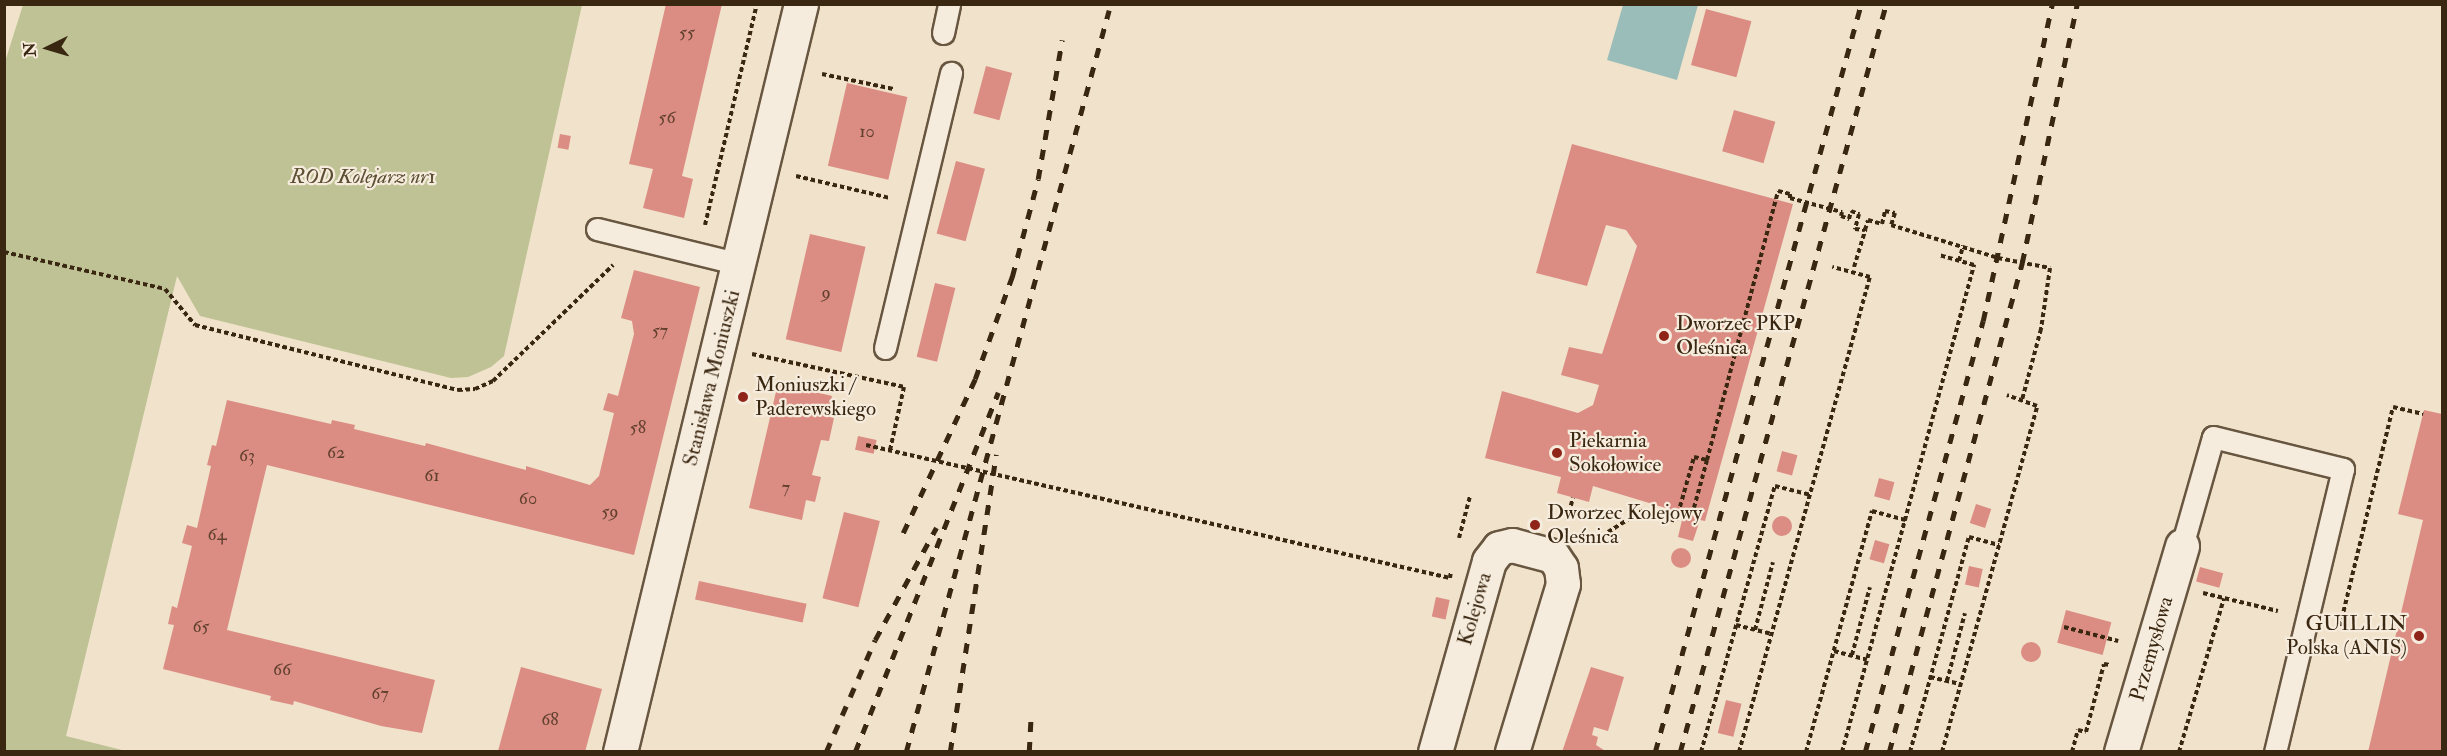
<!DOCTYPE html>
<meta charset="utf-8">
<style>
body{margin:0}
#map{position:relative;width:2447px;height:756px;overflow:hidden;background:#f1e2cb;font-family:"IM FELL Double Pica",serif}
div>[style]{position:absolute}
.green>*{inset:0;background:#bec294}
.water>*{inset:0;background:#9bbdb9}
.building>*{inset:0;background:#db8d83;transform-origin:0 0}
.round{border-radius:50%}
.path>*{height:4px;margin-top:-2px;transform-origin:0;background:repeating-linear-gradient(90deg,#3a2711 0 4.5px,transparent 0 7.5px)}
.roads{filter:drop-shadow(2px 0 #685640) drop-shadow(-2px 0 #685640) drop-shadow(0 2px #685640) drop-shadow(0 -2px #685640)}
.service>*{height:21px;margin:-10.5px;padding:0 10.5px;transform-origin:10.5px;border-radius:10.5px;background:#f6ecdd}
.minor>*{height:33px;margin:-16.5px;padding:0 16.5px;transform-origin:16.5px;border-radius:16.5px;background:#f6ecdd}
.rail>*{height:4.5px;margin-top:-2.25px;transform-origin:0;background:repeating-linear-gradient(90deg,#3a2711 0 10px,transparent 0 20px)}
.path-bridge>*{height:4px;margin-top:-2px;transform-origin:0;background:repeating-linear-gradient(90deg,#3a2711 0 4.5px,transparent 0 7.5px)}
.dots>*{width:16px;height:16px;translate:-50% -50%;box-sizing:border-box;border:3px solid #f6ecdd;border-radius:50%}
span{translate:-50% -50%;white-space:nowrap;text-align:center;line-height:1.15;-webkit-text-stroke:4.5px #f6ecdd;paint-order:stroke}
.number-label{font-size:18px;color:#62402e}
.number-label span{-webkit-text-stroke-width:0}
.park-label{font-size:21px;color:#5b4e32;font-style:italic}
.poi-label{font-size:21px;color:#3a2711}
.left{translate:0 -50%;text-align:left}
.right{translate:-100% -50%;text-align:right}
.street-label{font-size:21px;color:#3a2711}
.frame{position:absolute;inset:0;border:6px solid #3a2711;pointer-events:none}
.north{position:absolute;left:18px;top:18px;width:60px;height:60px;-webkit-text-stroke:4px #f6ecdd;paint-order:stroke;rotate:265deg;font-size:16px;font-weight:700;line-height:24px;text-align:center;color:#3a2711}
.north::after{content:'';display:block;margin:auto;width:21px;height:27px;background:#3a2711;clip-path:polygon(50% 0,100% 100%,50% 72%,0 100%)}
</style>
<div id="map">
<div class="green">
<i style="clip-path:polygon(23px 5px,582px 5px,504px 356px,491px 367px,468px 377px,451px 378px,200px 316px,177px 276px,66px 736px,126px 751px,5px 751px,4px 65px)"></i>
</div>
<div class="water">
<i style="clip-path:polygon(1623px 5px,1698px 5px,1677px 80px,1607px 60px)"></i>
</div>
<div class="building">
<i style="clip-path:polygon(666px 4px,722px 4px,682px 176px,693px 179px,684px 218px,643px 208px,653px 169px,629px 164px)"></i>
<i style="left:1706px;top:9px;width:47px;height:58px;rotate:15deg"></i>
<i style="left:986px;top:66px;width:27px;height:49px;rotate:15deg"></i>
<i style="left:847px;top:83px;width:62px;height:85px;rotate:13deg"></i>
<i style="left:1734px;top:110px;width:43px;height:43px;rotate:16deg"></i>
<i style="left:560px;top:134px;width:11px;height:14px;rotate:10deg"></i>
<i style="clip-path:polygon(1572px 144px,1793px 204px,1705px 521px,1700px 520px,1693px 541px,1678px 537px,1683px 516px,1669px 509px,1593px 486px,1589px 502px,1557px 493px,1561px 477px,1485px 458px,1502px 391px,1578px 413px,1593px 405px,1599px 385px,1561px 375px,1569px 347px,1602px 354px,1637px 246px,1626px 230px,1606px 225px,1587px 286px,1536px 273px)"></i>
<i style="left:956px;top:161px;width:30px;height:75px;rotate:15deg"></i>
<i style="left:810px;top:234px;width:57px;height:108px;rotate:13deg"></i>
<i style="clip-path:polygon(634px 270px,700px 287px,634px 555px,267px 465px,227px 630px,435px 680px,422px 733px,381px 726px,294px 701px,293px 705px,270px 700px,271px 696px,163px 669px,174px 625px,168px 624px,172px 606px,177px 608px,192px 546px,182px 543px,187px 525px,197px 528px,211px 466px,207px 465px,212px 445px,216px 446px,227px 400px,331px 424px,332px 420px,355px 425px,354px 429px,425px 446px,426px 443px,526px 470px,526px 466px,590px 485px,599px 476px,614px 413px,603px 410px,608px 393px,618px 396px,634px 334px,632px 321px,621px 318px)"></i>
<i style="left:935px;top:283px;width:21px;height:76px;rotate:14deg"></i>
<i style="clip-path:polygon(778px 383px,832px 396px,827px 416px,834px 418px,829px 441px,821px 440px,812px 475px,821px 477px,815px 502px,806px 500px,802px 520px,749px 508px)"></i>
<i style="clip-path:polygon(2424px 410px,2442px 414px,2442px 752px,2368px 752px,2423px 520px,2398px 514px)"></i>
<i style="left:858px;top:436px;width:19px;height:14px;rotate:12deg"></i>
<i style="left:1782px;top:451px;width:16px;height:21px;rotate:15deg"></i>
<i style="left:1879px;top:478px;width:16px;height:19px;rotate:15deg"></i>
<i style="left:1976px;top:504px;width:16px;height:20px;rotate:18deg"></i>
<i style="left:844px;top:512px;width:37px;height:89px;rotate:14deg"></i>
<i class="round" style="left:1772px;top:516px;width:20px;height:20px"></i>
<i style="left:1875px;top:540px;width:15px;height:20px;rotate:16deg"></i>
<i class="round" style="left:1671px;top:548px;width:20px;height:20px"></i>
<i style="left:1969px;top:566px;width:14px;height:19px;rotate:12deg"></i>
<i style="left:2200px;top:567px;width:24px;height:15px;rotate:15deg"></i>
<i style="left:699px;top:581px;width:110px;height:19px;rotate:12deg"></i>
<i style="left:1436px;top:597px;width:14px;height:20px;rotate:12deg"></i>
<i style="left:2066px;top:610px;width:47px;height:34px;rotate:15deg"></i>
<i class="round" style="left:2021px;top:642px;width:20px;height:20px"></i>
<i style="clip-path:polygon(521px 667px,602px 689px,585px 752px,498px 751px)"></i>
<i style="clip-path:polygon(1591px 667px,1624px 677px,1608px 731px,1594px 727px,1592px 735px,1598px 737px,1596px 745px,1607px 752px,1562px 752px)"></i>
<i style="left:1726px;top:700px;width:16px;height:34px;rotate:14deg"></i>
</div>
<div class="path">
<i style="left:822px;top:74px;width:73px;rotate:11.9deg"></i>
<i style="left:796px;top:176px;width:97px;rotate:13.2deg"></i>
<i style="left:705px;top:225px;width:227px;rotate:-76.8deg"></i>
<i style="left:4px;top:252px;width:165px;rotate:12.9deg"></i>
<i style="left:165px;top:289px;width:47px;rotate:50.2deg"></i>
<i style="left:195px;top:325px;width:271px;rotate:13.9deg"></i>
<i style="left:458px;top:390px;width:17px;rotate:-3deg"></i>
<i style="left:475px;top:389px;width:20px;rotate:-24deg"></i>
<i style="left:493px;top:381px;width:167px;rotate:-44deg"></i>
<i style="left:1959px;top:261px;width:16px;rotate:-75deg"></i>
<i style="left:1854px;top:267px;width:39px;rotate:-73deg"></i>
<i style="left:752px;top:354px;width:156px;rotate:12.2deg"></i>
<i style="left:904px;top:387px;width:65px;rotate:102.5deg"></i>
<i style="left:1692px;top:515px;width:57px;rotate:-74.7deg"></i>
<i style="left:1567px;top:520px;width:23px;rotate:-75deg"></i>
<i style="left:1608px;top:532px;width:39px;rotate:-32deg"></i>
<i style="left:1641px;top:511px;width:36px;rotate:16deg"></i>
<i style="left:1676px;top:521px;width:66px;rotate:-74.3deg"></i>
<i style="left:1694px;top:457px;width:13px;rotate:13deg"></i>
<i style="left:1707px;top:460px;width:278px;rotate:-75.2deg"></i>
<i style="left:1778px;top:191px;width:12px;rotate:14deg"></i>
<i style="left:1790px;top:194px;width:4px;rotate:90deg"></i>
<i style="left:1790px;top:198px;width:54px;rotate:15.1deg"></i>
<i style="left:1842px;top:212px;width:4px;rotate:104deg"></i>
<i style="left:1841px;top:216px;width:9px;rotate:21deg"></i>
<i style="left:1849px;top:219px;width:8px;rotate:-76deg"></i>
<i style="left:1851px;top:211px;width:9px;rotate:21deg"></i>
<i style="left:1859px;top:214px;width:16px;rotate:105deg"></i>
<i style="left:1855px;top:229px;width:10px;rotate:6deg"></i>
<i style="left:1865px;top:230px;width:10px;rotate:-73deg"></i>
<i style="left:1868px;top:220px;width:15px;rotate:16deg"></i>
<i style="left:1882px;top:224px;width:13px;rotate:-77deg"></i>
<i style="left:1885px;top:211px;width:10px;rotate:11deg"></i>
<i style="left:1895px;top:213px;width:13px;rotate:108deg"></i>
<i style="left:1891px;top:225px;width:112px;rotate:17.1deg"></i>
<i style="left:1998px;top:258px;width:53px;rotate:10.9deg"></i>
<i style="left:2050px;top:268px;width:62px;rotate:98.4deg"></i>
<i style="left:2041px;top:329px;width:73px;rotate:105deg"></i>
<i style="left:1459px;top:538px;width:43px;rotate:-75.3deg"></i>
<i style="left:2203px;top:593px;width:77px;rotate:13.5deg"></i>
<i style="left:1736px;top:625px;width:36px;rotate:14deg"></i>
<i style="left:2335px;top:625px;width:5px;rotate:11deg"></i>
<i style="left:2340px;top:626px;width:225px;rotate:-76.4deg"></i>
<i style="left:2393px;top:407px;width:31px;rotate:13deg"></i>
<i style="left:2064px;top:627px;width:56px;rotate:14.5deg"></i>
<i style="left:1755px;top:630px;width:70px;rotate:-75.2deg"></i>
<i style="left:1834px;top:651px;width:34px;rotate:15deg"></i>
<i style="left:1852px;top:655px;width:70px;rotate:-75.2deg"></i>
<i style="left:1930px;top:677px;width:32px;rotate:13deg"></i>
<i style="left:1947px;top:681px;width:70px;rotate:-75.2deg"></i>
<i style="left:1701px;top:752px;width:276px;rotate:-74.5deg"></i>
<i style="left:1775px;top:486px;width:36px;rotate:14deg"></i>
<i style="left:1739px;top:752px;width:493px;rotate:-74.6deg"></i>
<i style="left:1870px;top:277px;width:39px;rotate:-165deg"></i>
<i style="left:1806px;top:752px;width:250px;rotate:-74.7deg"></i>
<i style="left:1872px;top:511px;width:35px;rotate:15deg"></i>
<i style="left:1842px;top:752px;width:505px;rotate:-74.83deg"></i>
<i style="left:1974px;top:265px;width:35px;rotate:-164deg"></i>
<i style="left:1910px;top:752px;width:223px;rotate:-74.7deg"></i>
<i style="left:1969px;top:537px;width:31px;rotate:15deg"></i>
<i style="left:1942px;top:752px;width:359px;rotate:-74.6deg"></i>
<i style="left:2037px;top:406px;width:32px;rotate:-160deg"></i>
<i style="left:2072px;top:752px;width:23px;rotate:-75deg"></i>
<i style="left:2078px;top:730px;width:8px;rotate:14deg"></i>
<i style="left:2086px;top:732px;width:70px;rotate:-75.2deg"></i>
<i style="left:2104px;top:664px;width:6px;rotate:9deg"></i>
<i style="left:2179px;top:752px;width:160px;rotate:-73.7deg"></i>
</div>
<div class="roads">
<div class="service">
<i style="left:943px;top:33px;width:30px;rotate:-78deg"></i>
<i style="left:597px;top:229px;width:147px;rotate:13.8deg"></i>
<i style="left:885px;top:348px;width:283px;rotate:-76.5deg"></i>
<i style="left:2182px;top:546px;width:113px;rotate:-74.1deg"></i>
<i style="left:2213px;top:437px;width:134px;rotate:13.8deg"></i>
<i style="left:2343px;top:469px;width:291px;rotate:103.5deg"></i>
</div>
<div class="minor">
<i style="left:620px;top:752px;width:770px;rotate:-76.4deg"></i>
<i style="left:1435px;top:752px;width:198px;rotate:-74.2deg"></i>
<i style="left:1489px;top:561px;width:16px;rotate:-52deg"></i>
<i style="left:1499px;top:548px;width:13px;rotate:-13deg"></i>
<i style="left:1512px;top:545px;width:42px;rotate:15deg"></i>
<i style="left:1553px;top:556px;width:14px;rotate:56deg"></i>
<i style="left:1561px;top:568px;width:16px;rotate:83deg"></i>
<i style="left:1563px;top:584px;width:176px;rotate:106.9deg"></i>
<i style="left:2121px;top:752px;width:215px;rotate:-73.5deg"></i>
</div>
</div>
<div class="rail">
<i style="left:903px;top:533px;width:170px;rotate:-64.9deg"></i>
<i style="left:975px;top:379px;width:109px;rotate:-70.1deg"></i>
<i style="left:1012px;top:277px;width:101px;rotate:-75.1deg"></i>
<i style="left:1038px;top:179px;width:141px;rotate:-80.2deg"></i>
<i style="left:826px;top:752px;width:122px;rotate:-66.4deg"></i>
<i style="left:875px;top:640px;width:128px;rotate:-61.4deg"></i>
<i style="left:855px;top:752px;width:387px;rotate:-68.3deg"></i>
<i style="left:906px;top:752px;width:769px;rotate:-74.7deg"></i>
<i style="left:950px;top:752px;width:301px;rotate:-81.2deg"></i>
<i style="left:1029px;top:752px;width:34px;rotate:-87deg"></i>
<i style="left:1655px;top:752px;width:776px;rotate:-74.6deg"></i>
<i style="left:1680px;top:752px;width:776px;rotate:-74.6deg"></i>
<i style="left:1865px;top:752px;width:447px;rotate:-74.7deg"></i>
<i style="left:1983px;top:321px;width:324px;rotate:-77.7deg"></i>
<i style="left:1889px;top:752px;width:507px;rotate:-74.78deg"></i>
<i style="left:2022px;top:263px;width:265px;rotate:-78deg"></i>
</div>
<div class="path-bridge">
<i style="left:866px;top:445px;width:599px;rotate:12.83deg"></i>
<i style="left:1450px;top:578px;width:7px;rotate:-82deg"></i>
</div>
<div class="dots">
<i style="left:1664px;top:336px;background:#8f2418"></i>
<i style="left:743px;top:397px;background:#8f2418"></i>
<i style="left:1557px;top:453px;background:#8f2418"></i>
<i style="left:1535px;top:525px;background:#8f2418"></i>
<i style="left:2419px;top:636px;background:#8f2418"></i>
</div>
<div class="number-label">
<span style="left:687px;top:33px">55</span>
<span style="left:667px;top:118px">56</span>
<span style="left:867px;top:132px">10</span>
<span style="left:826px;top:293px">9</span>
<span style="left:660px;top:331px">57</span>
<span style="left:638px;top:428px">58</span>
<span style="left:336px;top:453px">62</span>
<span style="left:247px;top:456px">63</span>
<span style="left:432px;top:476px">61</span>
<span style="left:786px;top:488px">7</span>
<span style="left:528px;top:499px">60</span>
<span style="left:610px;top:512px">59</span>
<span style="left:217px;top:535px">64</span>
<span style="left:201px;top:627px">65</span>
<span style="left:282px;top:670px">66</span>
<span style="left:380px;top:694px">67</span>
<span style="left:550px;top:720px">68</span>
</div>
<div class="park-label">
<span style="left:363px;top:177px">ROD Kolejarz nr1</span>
</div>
<div class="poi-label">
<span class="left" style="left:1676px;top:336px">Dworzec PKP<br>Oleśnica</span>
<span class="left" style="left:755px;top:397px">Moniuszki /<br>Paderewskiego</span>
<span class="left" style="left:1569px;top:453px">Piekarnia<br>Sokołowice</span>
<span class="left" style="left:1547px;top:525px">Dworzec Kolejowy<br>Oleśnica</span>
<span class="right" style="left:2407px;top:636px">GUILLIN<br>Polska (ANIS)</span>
</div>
<div class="street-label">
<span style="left:712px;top:378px;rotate:-76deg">Stanisława Moniuszki</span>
<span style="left:1475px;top:609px;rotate:-74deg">Kolejowa</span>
<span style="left:2152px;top:649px;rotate:-74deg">Przemysłowa</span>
</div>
<div class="frame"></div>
<div class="north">N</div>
</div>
